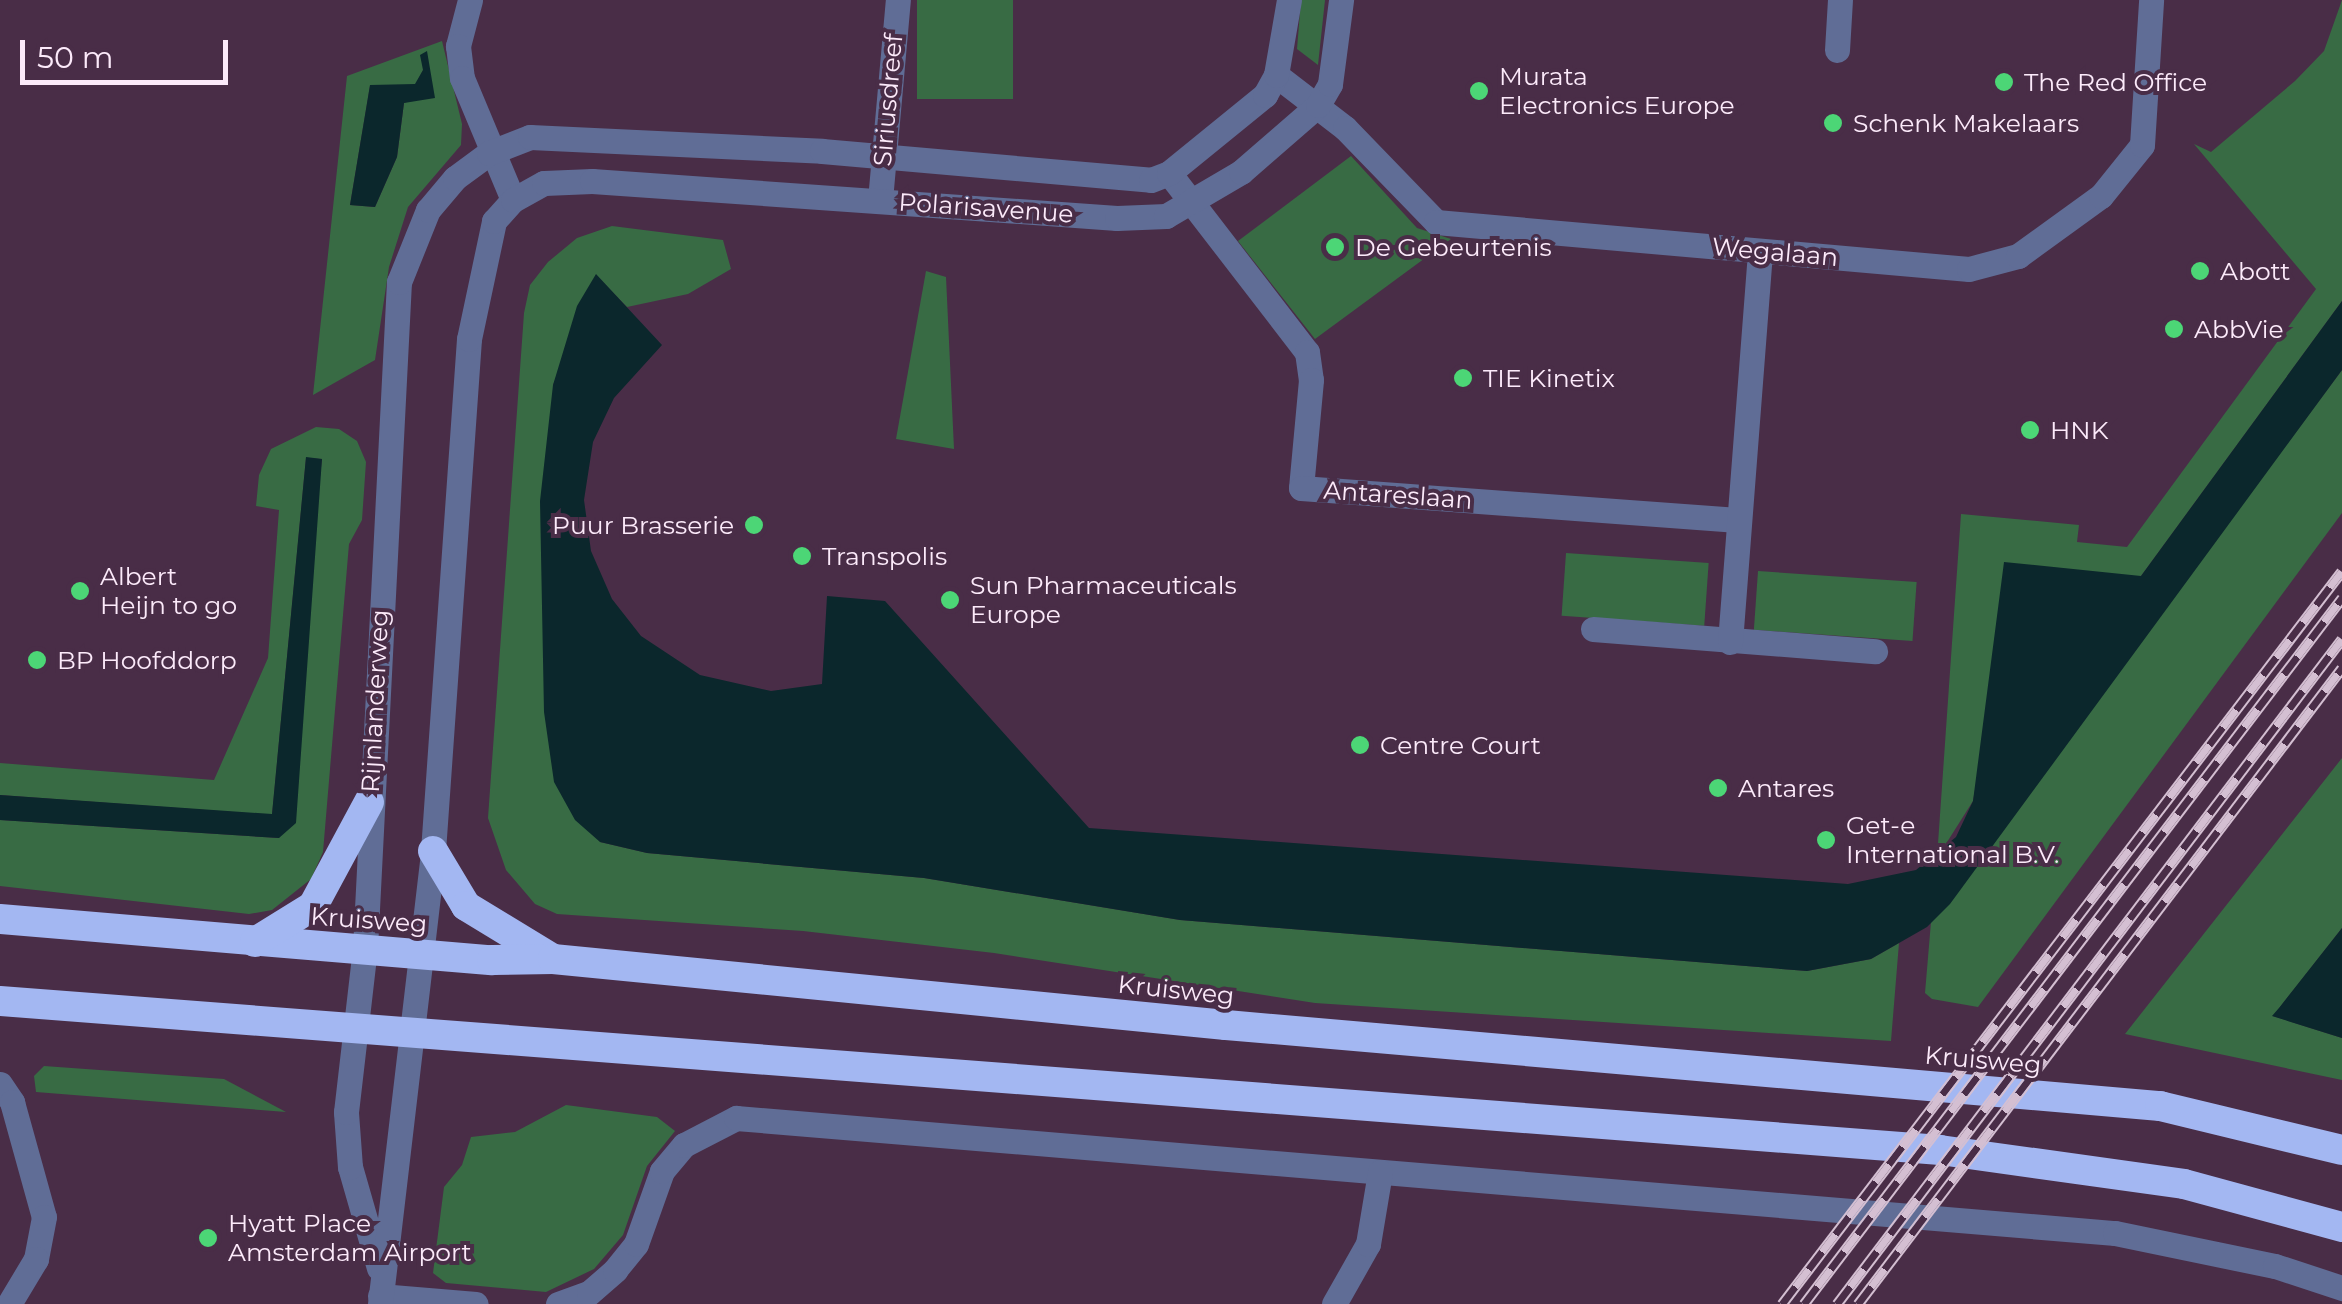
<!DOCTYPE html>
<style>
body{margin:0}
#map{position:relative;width:2342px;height:1304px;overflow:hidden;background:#492d47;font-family:Montserrat,sans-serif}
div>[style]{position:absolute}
.green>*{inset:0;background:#386b44;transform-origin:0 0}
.water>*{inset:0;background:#0b272c}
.minor>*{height:25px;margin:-12.5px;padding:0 12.5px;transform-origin:12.5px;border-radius:12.5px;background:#606d96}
.highway>*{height:30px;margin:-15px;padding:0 15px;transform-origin:15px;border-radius:15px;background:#a3b7f2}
.rail>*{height:11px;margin-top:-5.5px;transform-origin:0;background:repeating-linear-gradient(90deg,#492d47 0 22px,#d4bfd2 0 44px);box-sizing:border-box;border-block:2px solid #d4bfd2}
.dots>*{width:28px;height:28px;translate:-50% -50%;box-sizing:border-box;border:5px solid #492d47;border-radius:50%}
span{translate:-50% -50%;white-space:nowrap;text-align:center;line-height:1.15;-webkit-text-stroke:8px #492d47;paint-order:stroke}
.poi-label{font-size:25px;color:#fceafa}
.left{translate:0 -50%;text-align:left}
.right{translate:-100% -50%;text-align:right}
.street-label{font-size:25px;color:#fceafa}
.scale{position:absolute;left:20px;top:40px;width:208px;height:45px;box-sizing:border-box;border:5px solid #fceafa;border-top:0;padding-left:12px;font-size:30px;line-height:35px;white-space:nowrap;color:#fceafa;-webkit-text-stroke:8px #492d47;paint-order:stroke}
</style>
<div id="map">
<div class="green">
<i style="left:917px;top:0;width:96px;height:99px"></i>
<i style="clip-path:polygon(1301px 0,1325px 0,1318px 65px,1297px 49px)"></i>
<i style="clip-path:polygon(2342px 0,2342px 301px,2141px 576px,1991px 699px,1973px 801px,1937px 858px,1961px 514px,2079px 525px,2077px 542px,2127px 547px,2316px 289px,2194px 144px,2211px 152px,2295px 81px,2324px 51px)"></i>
<i style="clip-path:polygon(evenodd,442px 41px,462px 124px,461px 145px,408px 207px,389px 267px,375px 360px,313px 395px,347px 76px,442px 41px,423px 70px,418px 98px,404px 103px,397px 157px,375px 207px,350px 205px,370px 86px,399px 89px,416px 84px,423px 70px)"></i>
<i style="clip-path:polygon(1351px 156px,1417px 228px,1451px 239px,1315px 339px,1238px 241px)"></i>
<i style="clip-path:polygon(612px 226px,723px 240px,731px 269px,688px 294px,627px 307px,596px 275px,553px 385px,600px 842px,647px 853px,924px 878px,1180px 920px,1807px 971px,1871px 959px,1899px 943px,1891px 1041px,1315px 1003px,994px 953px,803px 931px,557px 914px,535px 904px,506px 870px,488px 818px,524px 313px,530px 285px,548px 262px,577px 238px)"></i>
<i style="clip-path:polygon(926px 271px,946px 277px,954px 449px,896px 439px)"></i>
<i style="clip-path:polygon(2342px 370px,2342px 513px,1978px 1007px,1932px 999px,1925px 993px,1931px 922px)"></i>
<i style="clip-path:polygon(316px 427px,339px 429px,357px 441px,366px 462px,362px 520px,349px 544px,323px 852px,311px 879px,272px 910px,249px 914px,0 886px,0 820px,279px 838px,322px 459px,306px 458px,272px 815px,0 795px,0 763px,214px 780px,268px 658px,279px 510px,256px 506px,259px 475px,271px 449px)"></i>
<i style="left:1566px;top:553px;width:143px;height:63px;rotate:4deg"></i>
<i style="left:1758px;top:571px;width:159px;height:59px;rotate:4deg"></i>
<i style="clip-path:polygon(2342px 758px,2342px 928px,2273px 1016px,2342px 1038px,2342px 1080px,2125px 1034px)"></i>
<i style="clip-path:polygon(44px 1066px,224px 1079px,286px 1112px,36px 1092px,34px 1076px)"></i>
<i style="clip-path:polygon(566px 1105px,657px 1117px,675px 1131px,647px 1166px,623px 1235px,594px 1269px,546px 1292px,446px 1283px,433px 1273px,444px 1187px,462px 1165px,471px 1137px,515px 1132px)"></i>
</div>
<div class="water">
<i style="clip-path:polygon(427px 51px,435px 98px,404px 103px,397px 157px,375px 207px,350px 205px,370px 85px,415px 84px,423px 70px,420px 55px)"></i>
<i style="clip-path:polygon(596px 274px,662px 345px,614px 398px,593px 442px,584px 500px,591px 551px,612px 599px,641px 636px,700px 675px,771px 691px,822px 684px,827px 596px,885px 601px,1089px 828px,1848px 884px,1916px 870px,1956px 837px,1973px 801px,2004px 562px,2141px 576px,2342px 301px,2342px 370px,1950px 904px,1927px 927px,1871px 959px,1807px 971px,1180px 920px,924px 878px,647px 853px,600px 842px,575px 820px,554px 782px,544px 712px,540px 501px,553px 385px,577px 306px)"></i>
<i style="clip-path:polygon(306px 457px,322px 459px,296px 823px,279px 838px,0 820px,0 795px,272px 814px)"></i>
<i style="clip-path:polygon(2342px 928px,2342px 1038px,2272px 1016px,2279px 1008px)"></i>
</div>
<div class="minor">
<i style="left:470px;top:0;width:48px;rotate:104.6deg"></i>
<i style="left:458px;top:46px;width:32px;rotate:83deg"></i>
<i style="left:462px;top:78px;width:132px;rotate:67.3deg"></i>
<i style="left:1837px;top:50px;width:50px;rotate:-86.6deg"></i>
<i style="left:1276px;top:75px;width:87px;rotate:37.5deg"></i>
<i style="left:1345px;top:128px;width:131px;rotate:45.9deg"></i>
<i style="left:1436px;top:222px;width:535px;rotate:5.04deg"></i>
<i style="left:1969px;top:269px;width:51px;rotate:-14.9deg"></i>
<i style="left:2018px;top:256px;width:102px;rotate:-35.9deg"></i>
<i style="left:2101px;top:196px;width:65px;rotate:-51.2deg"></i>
<i style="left:2142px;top:145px;width:145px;rotate:-86.4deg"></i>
<i style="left:1169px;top:173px;width:226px;rotate:52.4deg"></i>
<i style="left:1307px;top:352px;width:28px;rotate:82deg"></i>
<i style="left:1311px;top:380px;width:108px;rotate:95.3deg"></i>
<i style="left:1301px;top:488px;width:438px;rotate:4.2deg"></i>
<i style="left:880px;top:200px;width:201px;rotate:-84.9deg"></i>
<i style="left:1593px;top:629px;width:283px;rotate:4.5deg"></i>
<i style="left:1730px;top:642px;width:392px;rotate:-85.6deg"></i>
<i style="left:0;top:1084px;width:22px;rotate:56deg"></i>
<i style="left:12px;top:1102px;width:119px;rotate:74.5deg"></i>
<i style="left:44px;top:1217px;width:43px;rotate:100.8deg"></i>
<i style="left:36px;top:1259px;width:52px;rotate:121deg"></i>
<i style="left:379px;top:1268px;width:105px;rotate:-106deg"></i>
<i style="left:350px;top:1167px;width:55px;rotate:-94.2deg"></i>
<i style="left:346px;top:1112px;width:165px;rotate:-83.4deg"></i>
<i style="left:365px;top:948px;width:667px;rotate:-87.08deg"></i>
<i style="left:399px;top:282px;width:78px;rotate:-68.1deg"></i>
<i style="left:428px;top:210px;width:42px;rotate:-49.8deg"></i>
<i style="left:455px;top:178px;width:42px;rotate:-36.3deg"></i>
<i style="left:489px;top:153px;width:44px;rotate:-21.3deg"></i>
<i style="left:530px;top:137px;width:292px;rotate:2.7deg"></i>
<i style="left:822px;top:151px;width:330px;rotate:5deg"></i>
<i style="left:1151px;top:180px;width:19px;rotate:-21deg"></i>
<i style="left:1169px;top:173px;width:124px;rotate:-39.1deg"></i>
<i style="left:1265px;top:95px;width:23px;rotate:-61deg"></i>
<i style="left:1276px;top:75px;width:76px;rotate:-80.2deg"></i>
<i style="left:380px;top:1296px;width:96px;rotate:4.8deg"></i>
<i style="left:380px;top:1304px;width:456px;rotate:-83.3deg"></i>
<i style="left:433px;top:851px;width:513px;rotate:-85.98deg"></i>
<i style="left:469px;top:339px;width:121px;rotate:-78deg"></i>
<i style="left:494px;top:221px;width:28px;rotate:-48deg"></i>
<i style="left:513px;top:200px;width:35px;rotate:-29deg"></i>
<i style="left:544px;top:183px;width:48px;rotate:-2.4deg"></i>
<i style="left:592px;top:181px;width:526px;rotate:4.03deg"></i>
<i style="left:1117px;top:218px;width:49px;rotate:-2.3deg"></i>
<i style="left:1166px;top:216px;width:87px;rotate:-30.4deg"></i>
<i style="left:1241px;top:172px;width:102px;rotate:-41deg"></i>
<i style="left:1318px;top:105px;width:24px;rotate:-60deg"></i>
<i style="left:1330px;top:84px;width:85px;rotate:-82.5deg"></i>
<i style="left:558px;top:1304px;width:33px;rotate:-20deg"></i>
<i style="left:589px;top:1293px;width:35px;rotate:-41deg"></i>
<i style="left:615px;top:1270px;width:33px;rotate:-51deg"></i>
<i style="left:636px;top:1244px;width:77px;rotate:-70.4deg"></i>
<i style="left:662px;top:1171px;width:34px;rotate:-50deg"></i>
<i style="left:684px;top:1145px;width:59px;rotate:-27.4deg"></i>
<i style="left:736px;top:1118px;width:1384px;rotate:4.77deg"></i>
<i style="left:2115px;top:1233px;width:163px;rotate:11.7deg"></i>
<i style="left:2275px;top:1266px;width:71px;rotate:18.2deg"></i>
<i style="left:1334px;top:1304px;width:69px;rotate:-60.5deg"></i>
<i style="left:1368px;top:1244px;width:73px;rotate:-80.5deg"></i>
</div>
<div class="highway">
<i style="left:433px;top:851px;width:64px;rotate:59deg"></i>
<i style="left:466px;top:906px;width:102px;rotate:31.3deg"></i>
<i style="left:0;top:919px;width:494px;rotate:4.8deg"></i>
<i style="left:492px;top:960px;width:61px;rotate:-0.9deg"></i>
<i style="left:553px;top:959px;width:676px;rotate:5.6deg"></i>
<i style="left:1226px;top:1025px;width:938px;rotate:4.96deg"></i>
<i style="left:2160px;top:1106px;width:187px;rotate:13.6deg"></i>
<i style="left:255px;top:942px;width:68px;rotate:-31.8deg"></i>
<i style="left:313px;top:906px;width:118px;rotate:-61.7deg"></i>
<i style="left:0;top:1001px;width:1946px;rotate:4.39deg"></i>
<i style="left:1940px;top:1150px;width:246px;rotate:7.9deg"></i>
<i style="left:2184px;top:1184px;width:164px;rotate:15.2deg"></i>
</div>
<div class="rail">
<i style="left:1782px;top:1304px;width:922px;rotate:-52.62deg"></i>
<i style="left:1804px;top:1304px;width:888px;rotate:-52.69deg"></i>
<i style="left:1837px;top:1304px;width:835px;rotate:-52.79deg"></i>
<i style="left:1858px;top:1304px;width:799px;rotate:-52.73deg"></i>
</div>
<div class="dots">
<i style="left:2004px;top:82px;background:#4cd676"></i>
<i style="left:1479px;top:91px;background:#4cd676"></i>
<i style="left:1833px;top:123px;background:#4cd676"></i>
<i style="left:1335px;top:247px;background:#4cd676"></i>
<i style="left:2200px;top:271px;background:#4cd676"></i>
<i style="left:2174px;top:329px;background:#4cd676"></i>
<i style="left:1463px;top:378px;background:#4cd676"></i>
<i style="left:2030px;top:430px;background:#4cd676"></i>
<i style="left:754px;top:525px;background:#4cd676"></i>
<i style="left:802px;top:556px;background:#4cd676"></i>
<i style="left:80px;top:591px;background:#4cd676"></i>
<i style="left:950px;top:600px;background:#4cd676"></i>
<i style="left:37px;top:660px;background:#4cd676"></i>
<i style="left:1360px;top:745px;background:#4cd676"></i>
<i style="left:1718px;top:788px;background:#4cd676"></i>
<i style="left:1826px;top:840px;background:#4cd676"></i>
<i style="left:208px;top:1238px;background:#4cd676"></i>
</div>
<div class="poi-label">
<span class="left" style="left:1499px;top:91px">Murata<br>Electronics Europe</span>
<span class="left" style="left:2024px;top:82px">The Red Office</span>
<span class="left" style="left:1853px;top:123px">Schenk Makelaars</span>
<span class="left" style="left:1355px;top:247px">De Gebeurtenis</span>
<span class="left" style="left:2220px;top:271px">Abott</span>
<span class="left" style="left:2194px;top:329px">AbbVie</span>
<span class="left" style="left:1483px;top:378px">TIE Kinetix</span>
<span class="left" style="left:2050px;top:430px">HNK</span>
<span class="right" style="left:734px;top:525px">Puur Brasserie</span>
<span class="left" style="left:822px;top:556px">Transpolis</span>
<span class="left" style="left:100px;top:591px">Albert<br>Heijn to go</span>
<span class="left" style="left:970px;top:600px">Sun Pharmaceuticals<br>Europe</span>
<span class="left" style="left:57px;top:660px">BP Hoofddorp</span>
<span class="left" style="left:1380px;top:745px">Centre Court</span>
<span class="left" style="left:1738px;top:788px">Antares</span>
<span class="left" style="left:1846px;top:840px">Get-e<br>International B.V.</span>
<span class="left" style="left:228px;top:1238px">Hyatt Place<br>Amsterdam Airport</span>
</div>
<div class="street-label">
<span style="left:888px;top:100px;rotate:-85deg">Siriusdreef</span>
<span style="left:986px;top:208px;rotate:4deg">Polarisavenue</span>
<span style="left:1775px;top:252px;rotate:5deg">Wegalaan</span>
<span style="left:1398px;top:495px;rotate:4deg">Antareslaan</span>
<span style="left:375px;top:701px;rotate:-87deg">Rijnlanderweg</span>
<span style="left:369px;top:920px;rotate:4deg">Kruisweg</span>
<span style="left:1176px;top:990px;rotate:6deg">Kruisweg</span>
<span style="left:1983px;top:1060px;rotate:5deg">Kruisweg</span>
</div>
<div class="scale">50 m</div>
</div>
